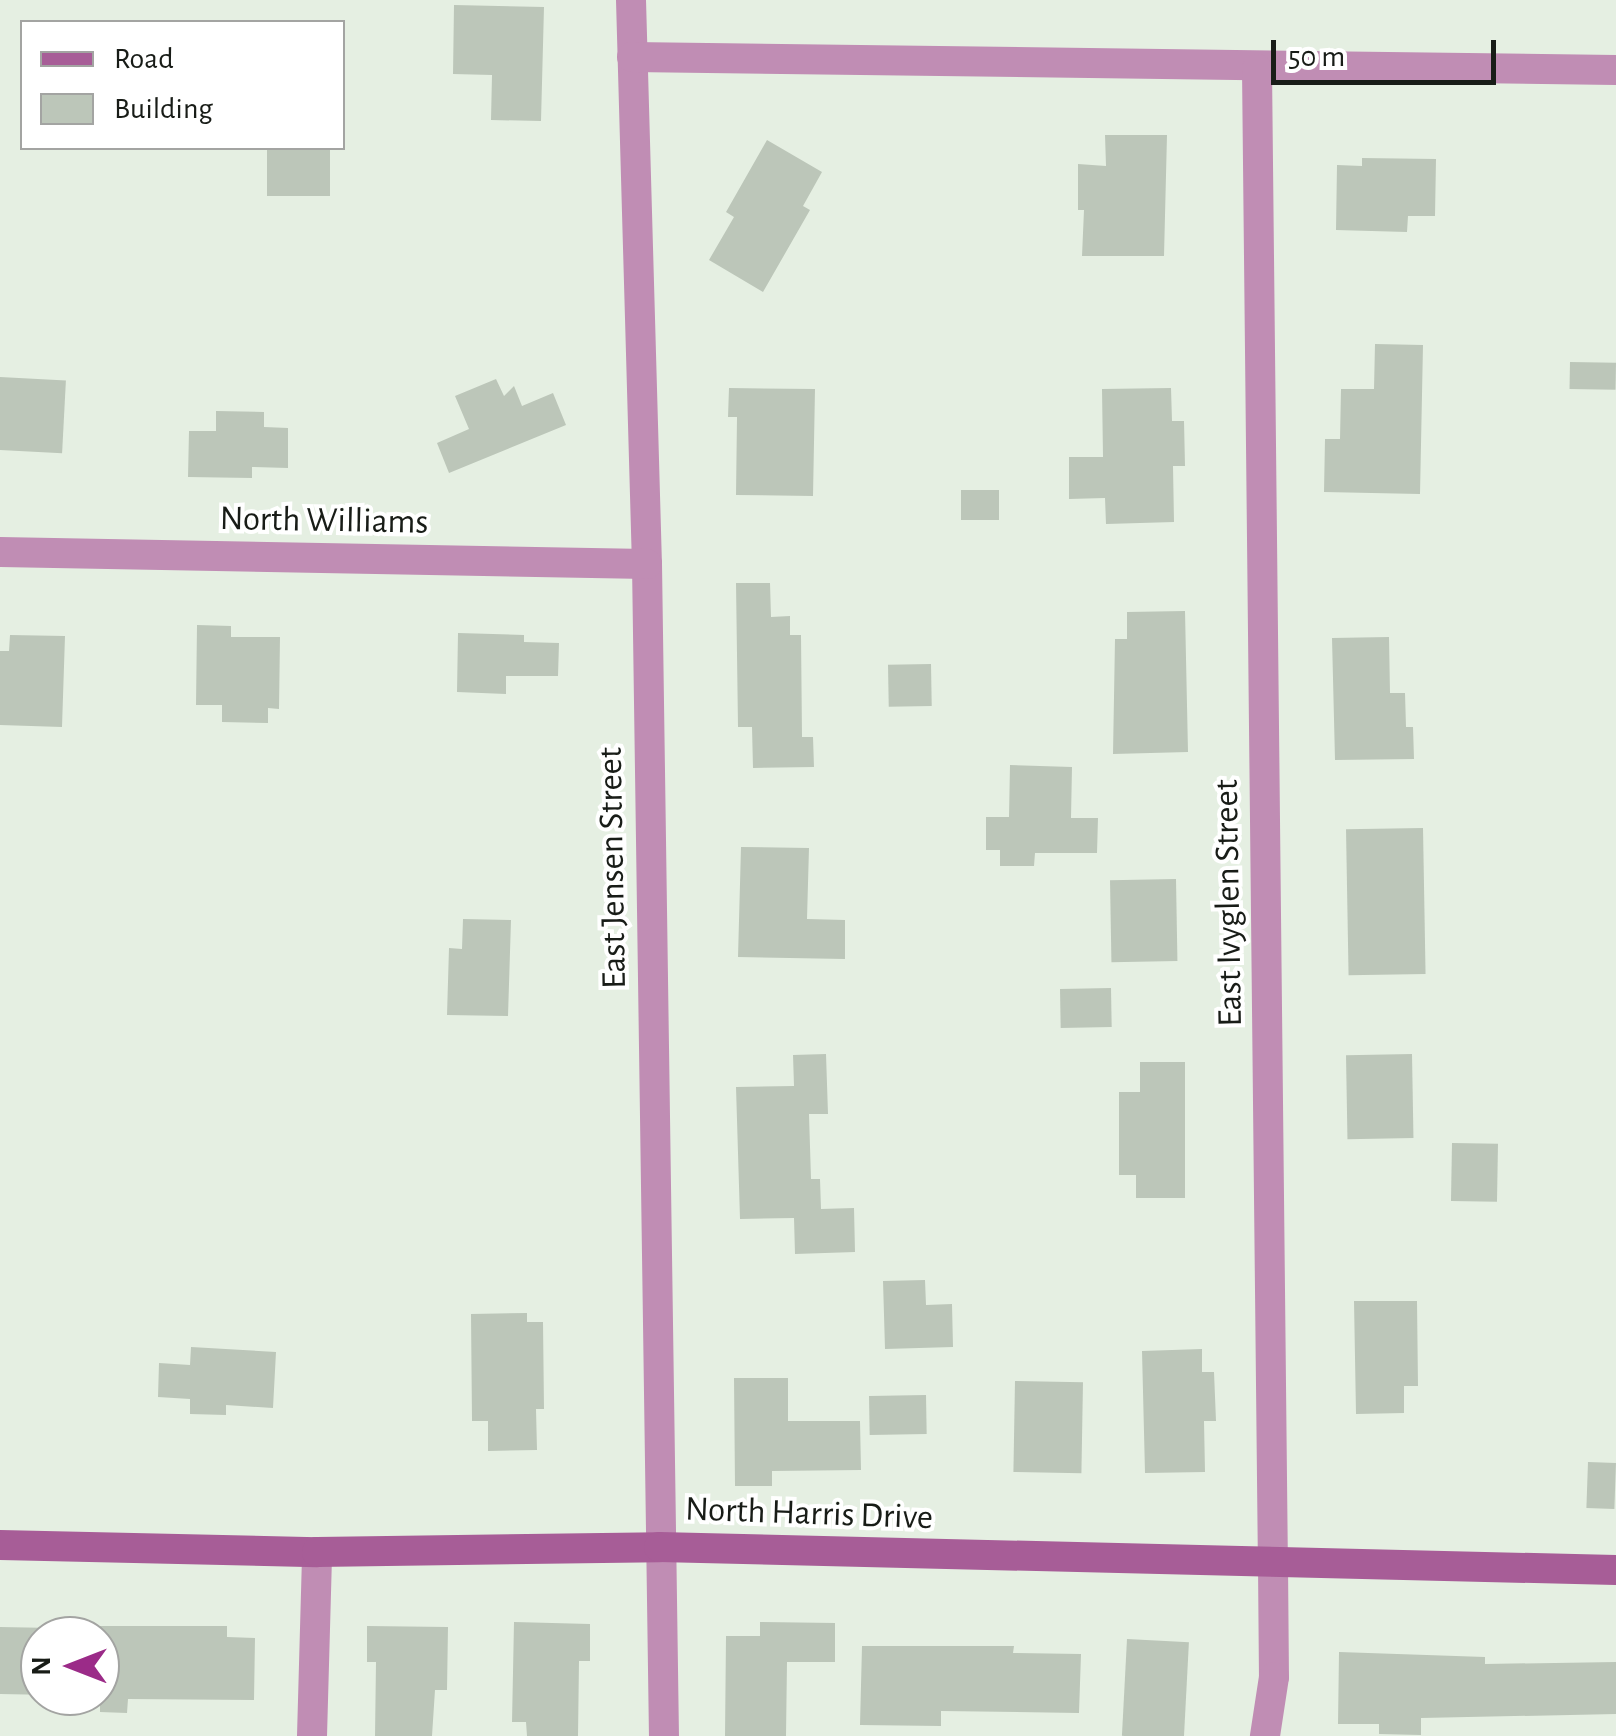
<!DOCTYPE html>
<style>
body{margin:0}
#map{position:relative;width:1616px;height:1736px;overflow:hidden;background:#e5efe2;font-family:"Alegreya Sans",sans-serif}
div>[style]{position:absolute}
.building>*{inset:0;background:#bcc6b9;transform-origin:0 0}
.street>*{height:30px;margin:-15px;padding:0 15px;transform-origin:15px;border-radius:15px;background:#c08db4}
.secondary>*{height:30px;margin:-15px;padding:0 15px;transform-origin:15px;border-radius:15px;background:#a75d97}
span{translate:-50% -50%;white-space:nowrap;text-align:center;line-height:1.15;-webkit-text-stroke:8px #fff;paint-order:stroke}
.street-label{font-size:35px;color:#181c17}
.legend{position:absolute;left:20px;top:20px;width:325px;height:130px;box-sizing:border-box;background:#fff;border:2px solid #a3a4a2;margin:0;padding:12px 18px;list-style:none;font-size:30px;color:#181c17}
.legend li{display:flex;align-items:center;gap:20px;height:50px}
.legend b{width:50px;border:2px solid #a3a4a2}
.north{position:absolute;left:20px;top:1616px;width:100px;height:100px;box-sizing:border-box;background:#fff;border:2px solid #a3a4a2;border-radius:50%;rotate:270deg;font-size:28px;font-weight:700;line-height:40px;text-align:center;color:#181c17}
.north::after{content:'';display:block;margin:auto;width:35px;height:45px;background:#9b2b88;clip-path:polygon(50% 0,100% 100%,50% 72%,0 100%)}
.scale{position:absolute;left:1271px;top:40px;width:225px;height:45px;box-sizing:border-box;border:5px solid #181c17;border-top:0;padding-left:12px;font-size:30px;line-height:35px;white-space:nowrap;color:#181c17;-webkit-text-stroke:8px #fff;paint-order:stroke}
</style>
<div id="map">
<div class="building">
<i style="clip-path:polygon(454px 5px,544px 7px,541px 121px,491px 120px,492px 75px,453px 74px)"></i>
<i style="clip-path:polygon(1105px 135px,1167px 135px,1164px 256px,1082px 256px,1084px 210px,1078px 210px,1078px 164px,1106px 166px)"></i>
<i style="clip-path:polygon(767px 140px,822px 172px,803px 206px,810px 210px,763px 292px,709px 260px,734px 217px,726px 212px)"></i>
<i style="left:267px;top:148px;width:63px;height:48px"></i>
<i style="clip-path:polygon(1362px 158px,1436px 159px,1435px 216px,1408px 216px,1407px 232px,1336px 230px,1337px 165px,1362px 166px)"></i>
<i style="clip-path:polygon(1375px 344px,1423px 345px,1420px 494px,1324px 492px,1325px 439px,1340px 439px,1341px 389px,1374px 389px)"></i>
<i style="left:1570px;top:362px;width:46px;height:27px;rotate:1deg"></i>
<i style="left:0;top:377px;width:66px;height:73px;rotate:3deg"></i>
<i style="clip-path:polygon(496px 379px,504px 396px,514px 386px,522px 406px,553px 393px,566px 425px,449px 473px,437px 443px,469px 429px,455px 396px)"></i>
<i style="clip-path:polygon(729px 388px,815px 389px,813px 496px,736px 495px,737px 417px,728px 417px)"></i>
<i style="clip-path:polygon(1171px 388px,1172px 421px,1184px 421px,1185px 466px,1173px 466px,1174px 522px,1106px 524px,1105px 498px,1069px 499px,1069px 457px,1103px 457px,1102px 389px)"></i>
<i style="clip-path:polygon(216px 411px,264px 412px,264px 427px,288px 428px,288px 468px,252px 467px,252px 478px,188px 477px,189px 431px,216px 431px)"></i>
<i style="left:999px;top:490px;width:30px;height:38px;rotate:90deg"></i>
<i style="clip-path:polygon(736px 583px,770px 583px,771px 617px,790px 616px,790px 635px,801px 635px,802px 737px,813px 737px,814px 767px,753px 768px,752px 727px,738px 727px)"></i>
<i style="clip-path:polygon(1185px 611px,1188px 752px,1113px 754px,1115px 639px,1127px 639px,1127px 612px)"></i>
<i style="clip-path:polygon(197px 625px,231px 626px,231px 637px,280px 637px,279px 709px,268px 708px,268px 723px,222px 722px,222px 705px,196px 705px)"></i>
<i style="clip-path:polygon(458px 633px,524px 635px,524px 642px,559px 643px,558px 676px,506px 676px,506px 694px,457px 692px)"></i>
<i style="clip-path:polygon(10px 635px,65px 636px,62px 727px,0 725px,0 651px,9px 651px)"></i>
<i style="clip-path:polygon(1389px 637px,1390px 693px,1405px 693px,1406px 727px,1413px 727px,1414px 759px,1335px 760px,1332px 638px)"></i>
<i style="left:931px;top:664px;width:42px;height:43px;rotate:89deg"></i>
<i style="clip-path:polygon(1010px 765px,1072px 767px,1071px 818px,1098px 818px,1097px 853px,1035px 853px,1034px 866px,1000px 866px,1000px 850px,986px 850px,986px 817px,1009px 817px)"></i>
<i style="left:1423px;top:828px;width:146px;height:77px;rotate:89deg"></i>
<i style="clip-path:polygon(741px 847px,809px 848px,807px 919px,845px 920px,845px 959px,738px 957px)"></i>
<i style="left:1176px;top:879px;width:82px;height:66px;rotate:89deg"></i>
<i style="clip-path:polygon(463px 919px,511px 920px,508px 1016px,447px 1015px,449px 948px,462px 949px)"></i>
<i style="left:1111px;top:988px;width:39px;height:51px;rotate:89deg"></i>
<i style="clip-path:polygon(826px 1054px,828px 1114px,809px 1114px,811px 1179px,820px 1179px,821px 1209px,854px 1208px,855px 1252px,795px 1254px,794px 1218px,740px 1219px,736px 1087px,794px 1086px,793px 1055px)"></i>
<i style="left:1412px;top:1054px;width:84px;height:66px;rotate:89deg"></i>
<i style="clip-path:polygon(1140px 1062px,1185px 1062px,1185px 1198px,1136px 1198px,1136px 1175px,1119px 1175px,1119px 1092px,1140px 1092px)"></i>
<i style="left:1452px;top:1143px;width:46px;height:58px;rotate:1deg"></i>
<i style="clip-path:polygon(925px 1280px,926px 1305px,952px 1304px,953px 1347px,885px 1349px,883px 1281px)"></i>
<i style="clip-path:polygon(1354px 1301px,1417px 1301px,1418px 1386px,1404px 1386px,1404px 1413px,1356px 1414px)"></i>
<i style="clip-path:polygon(527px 1313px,527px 1322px,543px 1322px,544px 1409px,536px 1409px,537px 1450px,488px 1451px,488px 1421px,472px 1421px,471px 1314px)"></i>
<i style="clip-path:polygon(191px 1347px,276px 1352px,273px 1408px,226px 1405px,226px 1415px,190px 1414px,190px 1399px,158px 1397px,159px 1363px,190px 1365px)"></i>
<i style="clip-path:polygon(1202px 1349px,1202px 1372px,1214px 1372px,1216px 1421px,1204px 1421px,1205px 1472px,1145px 1473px,1142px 1351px)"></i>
<i style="clip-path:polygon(734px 1378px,788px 1378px,788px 1421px,860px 1421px,861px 1470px,772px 1471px,772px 1486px,735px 1486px)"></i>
<i style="left:1015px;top:1381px;width:68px;height:91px;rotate:1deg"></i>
<i style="left:926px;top:1395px;width:39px;height:57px;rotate:89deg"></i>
<i style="left:1588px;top:1462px;width:28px;height:46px;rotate:2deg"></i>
<i style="clip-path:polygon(514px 1622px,590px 1624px,590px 1661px,579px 1661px,578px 1736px,527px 1736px,526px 1722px,512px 1722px)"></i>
<i style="clip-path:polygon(760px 1622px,835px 1623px,835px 1662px,787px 1662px,786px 1736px,725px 1736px,726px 1636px,760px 1636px)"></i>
<i style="clip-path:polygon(100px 1626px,227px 1626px,227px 1637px,255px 1638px,254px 1700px,128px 1699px,127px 1713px,100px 1712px)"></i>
<i style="clip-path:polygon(367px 1626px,448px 1627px,447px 1690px,435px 1690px,432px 1736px,375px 1736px,376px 1662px,367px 1662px)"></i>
<i style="left:0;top:1627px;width:40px;height:67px;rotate:1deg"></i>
<i style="left:1127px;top:1639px;width:62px;height:97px;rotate:3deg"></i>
<i style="clip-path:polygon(862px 1646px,1014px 1646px,1013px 1653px,1081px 1654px,1079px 1713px,941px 1711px,941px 1726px,860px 1725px)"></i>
<i style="clip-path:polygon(1339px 1652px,1485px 1657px,1485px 1664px,1616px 1662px,1616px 1714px,1421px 1718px,1421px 1735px,1379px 1734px,1379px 1724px,1338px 1724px)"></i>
</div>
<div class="street">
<i style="left:631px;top:0;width:564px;rotate:88.38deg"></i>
<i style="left:647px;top:564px;width:1172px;rotate:89.17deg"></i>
<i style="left:632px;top:57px;width:984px;rotate:0.76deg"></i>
<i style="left:1257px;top:69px;width:1496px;rotate:89.39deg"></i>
<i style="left:1273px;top:1565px;width:112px;rotate:89.5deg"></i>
<i style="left:1274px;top:1677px;width:60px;rotate:98.7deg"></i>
<i style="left:0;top:552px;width:647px;rotate:1.06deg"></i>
<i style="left:312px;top:1736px;width:184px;rotate:-88.4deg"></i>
</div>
<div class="secondary">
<i style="left:0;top:1545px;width:317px;rotate:1.3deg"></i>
<i style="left:317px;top:1552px;width:342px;rotate:-0.8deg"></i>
<i style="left:659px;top:1547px;width:957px;rotate:1.38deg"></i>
</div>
<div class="street-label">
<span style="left:324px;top:521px;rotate:1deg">North Williams</span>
<span style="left:613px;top:868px;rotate:-91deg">East Jensen Street</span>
<span style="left:1229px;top:903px;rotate:-91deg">East Ivyglen Street</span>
<span style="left:809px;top:1514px;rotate:2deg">North Harris Drive</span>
</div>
<ul class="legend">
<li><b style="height:12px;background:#a75d97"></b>Road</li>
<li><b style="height:28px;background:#bcc6b9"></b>Building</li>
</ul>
<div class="north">N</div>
<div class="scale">50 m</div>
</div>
